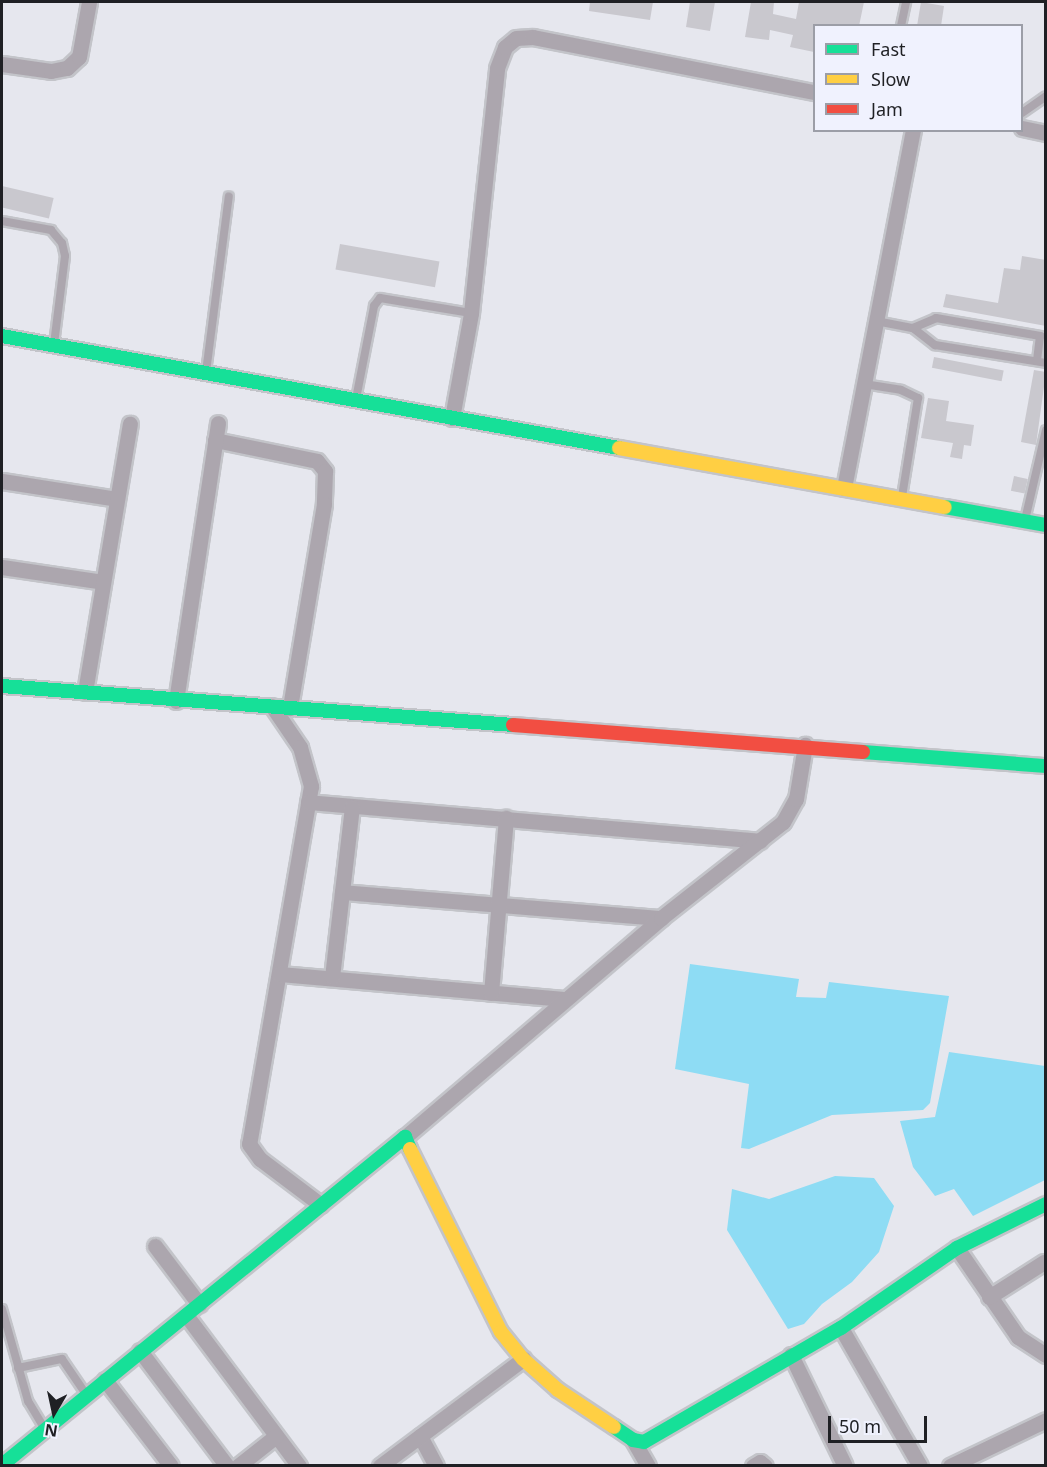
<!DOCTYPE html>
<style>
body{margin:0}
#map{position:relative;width:1047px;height:1467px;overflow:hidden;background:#e6e7ee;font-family:"Noto Sans",sans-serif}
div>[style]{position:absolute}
.water>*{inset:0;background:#8edcf4}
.building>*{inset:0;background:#c9c8ce;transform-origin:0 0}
.roads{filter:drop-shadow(2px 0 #c3c4c9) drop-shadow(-2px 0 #c3c4c9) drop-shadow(0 2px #c3c4c9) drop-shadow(0 -2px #c3c4c9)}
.lane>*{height:8px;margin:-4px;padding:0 4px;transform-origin:4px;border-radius:4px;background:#aca6ae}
.street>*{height:15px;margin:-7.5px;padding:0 7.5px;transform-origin:7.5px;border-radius:7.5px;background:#aca6ae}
.fast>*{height:14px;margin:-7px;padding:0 7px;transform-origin:7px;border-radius:7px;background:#16e098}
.slow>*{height:14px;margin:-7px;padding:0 7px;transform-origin:7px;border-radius:7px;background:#ffcf43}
.jam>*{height:14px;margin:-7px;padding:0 7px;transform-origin:7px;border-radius:7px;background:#f24e42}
span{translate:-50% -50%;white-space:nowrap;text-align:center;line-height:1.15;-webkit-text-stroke:6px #f0f2fe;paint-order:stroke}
.frame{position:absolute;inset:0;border:3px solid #1f2024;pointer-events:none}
.legend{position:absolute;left:813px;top:24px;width:210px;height:108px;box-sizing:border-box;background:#f0f2fe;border:2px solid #9c9ea7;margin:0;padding:8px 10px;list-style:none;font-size:18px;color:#1f2024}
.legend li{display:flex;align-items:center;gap:12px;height:30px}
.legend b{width:30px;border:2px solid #9c9ea7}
.north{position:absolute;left:24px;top:1383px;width:60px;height:60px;-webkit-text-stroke:4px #f0f2fe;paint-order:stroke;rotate:189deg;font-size:16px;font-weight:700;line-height:24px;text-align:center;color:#1f2024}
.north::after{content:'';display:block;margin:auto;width:21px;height:27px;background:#1f2024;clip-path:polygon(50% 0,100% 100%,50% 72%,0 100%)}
.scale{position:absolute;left:828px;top:1416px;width:99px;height:27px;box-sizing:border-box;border:3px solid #1f2024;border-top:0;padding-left:8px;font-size:18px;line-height:21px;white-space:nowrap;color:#1f2024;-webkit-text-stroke:4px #f0f2fe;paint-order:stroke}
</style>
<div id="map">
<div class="water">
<i style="clip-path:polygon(690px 964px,799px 979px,796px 997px,826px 998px,829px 982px,949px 996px,930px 1103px,923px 1110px,832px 1115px,749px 1149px,741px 1148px,749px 1084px,675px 1069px)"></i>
<i style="clip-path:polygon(949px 1052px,1045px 1066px,1045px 1180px,973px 1216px,954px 1189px,935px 1196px,913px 1167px,900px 1121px,935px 1117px)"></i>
<i style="clip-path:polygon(835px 1176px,874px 1178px,894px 1206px,879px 1252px,852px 1282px,822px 1304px,804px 1324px,788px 1329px,727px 1230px,732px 1189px,769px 1199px)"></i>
</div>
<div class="building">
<i style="clip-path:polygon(590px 2px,653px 2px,650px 20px,589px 11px)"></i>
<i style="clip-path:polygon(690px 2px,715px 2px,710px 31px,686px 27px)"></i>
<i style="clip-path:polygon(751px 2px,774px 2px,773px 14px,796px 19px,799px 2px,864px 2px,859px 26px,814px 26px,814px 52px,790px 47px,793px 35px,770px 30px,769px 40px,745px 37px)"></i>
<i style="clip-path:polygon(921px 2px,944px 6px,941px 26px,917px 26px)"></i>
<i style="left:2px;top:186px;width:53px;height:21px;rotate:13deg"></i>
<i style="left:340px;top:244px;width:101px;height:26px;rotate:10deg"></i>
<i style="clip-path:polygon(1022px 256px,1046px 260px,1046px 326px,943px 307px,946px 294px,998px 303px,1004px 268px,1020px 270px)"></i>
<i style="left:934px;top:357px;width:71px;height:11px;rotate:11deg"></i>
<i style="clip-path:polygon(1034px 370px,1046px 372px,1036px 445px,1021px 442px)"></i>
<i style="clip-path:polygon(928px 398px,949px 401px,946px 421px,974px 425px,971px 446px,964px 445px,962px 459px,950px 457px,953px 443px,921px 438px)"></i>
<i style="left:1014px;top:476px;width:14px;height:15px;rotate:12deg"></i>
</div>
<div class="roads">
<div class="lane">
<i style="left:901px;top:26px;width:25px;rotate:-78deg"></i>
<i style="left:1022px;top:113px;width:29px;rotate:-35deg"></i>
<i style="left:2px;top:221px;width:50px;rotate:10.4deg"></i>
<i style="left:51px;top:230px;width:17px;rotate:50deg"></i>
<i style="left:62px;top:243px;width:13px;rotate:77deg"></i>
<i style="left:65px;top:256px;width:89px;rotate:97.1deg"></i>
<i style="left:876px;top:321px;width:38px;rotate:11deg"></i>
<i style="left:913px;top:328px;width:28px;rotate:38deg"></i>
<i style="left:935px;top:345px;width:112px;rotate:9.2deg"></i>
<i style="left:913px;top:328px;width:25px;rotate:-23deg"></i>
<i style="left:936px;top:318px;width:106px;rotate:9.8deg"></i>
<i style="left:1040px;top:336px;width:25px;rotate:97deg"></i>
<i style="left:206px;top:372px;width:177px;rotate:-82.6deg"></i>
<i style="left:864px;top:384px;width:37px;rotate:9deg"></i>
<i style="left:901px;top:390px;width:19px;rotate:25deg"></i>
<i style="left:918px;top:398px;width:100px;rotate:99.2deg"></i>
<i style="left:356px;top:399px;width:95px;rotate:-79deg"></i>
<i style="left:374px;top:306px;width:10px;rotate:-53deg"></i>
<i style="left:380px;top:298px;width:92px;rotate:9.4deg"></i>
<i style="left:1025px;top:520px;width:92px;rotate:-76.9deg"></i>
<i style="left:2px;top:1309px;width:96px;rotate:74.2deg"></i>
<i style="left:28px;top:1401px;width:31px;rotate:59deg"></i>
<i style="left:18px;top:1368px;width:45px;rotate:-11.6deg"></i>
<i style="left:62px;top:1359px;width:42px;rotate:55.6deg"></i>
</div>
<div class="street">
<i style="left:2px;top:64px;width:49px;rotate:8.1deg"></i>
<i style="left:51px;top:71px;width:16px;rotate:-11deg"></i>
<i style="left:67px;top:68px;width:16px;rotate:-43deg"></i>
<i style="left:79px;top:57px;width:56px;rotate:-79.7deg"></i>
<i style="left:1022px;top:128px;width:25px;rotate:12deg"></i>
<i style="left:452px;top:418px;width:107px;rotate:-79.7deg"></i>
<i style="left:471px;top:313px;width:246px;rotate:-83.9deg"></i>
<i style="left:497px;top:68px;width:22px;rotate:-69deg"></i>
<i style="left:505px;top:47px;width:14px;rotate:-39deg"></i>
<i style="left:516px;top:38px;width:17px;rotate:-3deg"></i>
<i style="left:533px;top:37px;width:286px;rotate:11.1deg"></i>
<i style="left:215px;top:440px;width:104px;rotate:11.6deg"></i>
<i style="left:317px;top:461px;width:13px;rotate:51deg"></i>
<i style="left:325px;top:471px;width:33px;rotate:92deg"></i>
<i style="left:324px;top:504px;width:207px;rotate:99.5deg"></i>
<i style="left:2px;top:481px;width:116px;rotate:8.9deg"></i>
<i style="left:844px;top:488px;width:365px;rotate:-79.1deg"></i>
<i style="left:2px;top:567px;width:102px;rotate:8.4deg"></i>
<i style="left:85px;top:692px;width:272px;rotate:-80.5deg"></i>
<i style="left:176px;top:701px;width:281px;rotate:-81.4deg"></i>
<i style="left:272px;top:706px;width:50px;rotate:55.7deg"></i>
<i style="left:300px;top:747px;width:41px;rotate:74.2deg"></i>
<i style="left:311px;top:786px;width:363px;rotate:99.8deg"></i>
<i style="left:249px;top:1144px;width:19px;rotate:54deg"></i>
<i style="left:260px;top:1159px;width:76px;rotate:37deg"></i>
<i style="left:308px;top:802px;width:454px;rotate:4.9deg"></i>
<i style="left:342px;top:892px;width:320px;rotate:4.7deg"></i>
<i style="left:279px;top:974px;width:287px;rotate:5deg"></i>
<i style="left:332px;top:977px;width:171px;rotate:-83.3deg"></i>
<i style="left:491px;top:993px;width:176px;rotate:-85.1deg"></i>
<i style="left:405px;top:1137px;width:337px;rotate:-40.5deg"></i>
<i style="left:661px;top:918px;width:155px;rotate:-38.2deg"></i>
<i style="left:783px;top:822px;width:26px;rotate:-61deg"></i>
<i style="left:796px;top:799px;width:55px;rotate:-80.5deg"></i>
<i style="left:155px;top:1246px;width:73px;rotate:52.8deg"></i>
<i style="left:957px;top:1248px;width:108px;rotate:55.6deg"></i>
<i style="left:1018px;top:1337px;width:33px;rotate:33deg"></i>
<i style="left:989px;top:1297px;width:65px;rotate:-32.5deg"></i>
<i style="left:186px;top:1315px;width:189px;rotate:53.2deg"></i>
<i style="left:841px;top:1328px;width:159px;rotate:60.2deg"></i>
<i style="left:140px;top:1351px;width:144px;rotate:52.9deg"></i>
<i style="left:791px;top:1355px;width:123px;rotate:64.1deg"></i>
<i style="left:105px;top:1380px;width:108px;rotate:52.5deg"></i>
<i style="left:420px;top:1436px;width:34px;rotate:62deg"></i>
<i style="left:633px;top:1440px;width:30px;rotate:60deg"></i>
<i style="left:238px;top:1466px;width:48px;rotate:-38.3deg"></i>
<i style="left:380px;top:1466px;width:179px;rotate:-36.8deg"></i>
<i style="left:753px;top:1466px;width:8px;rotate:-30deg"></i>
<i style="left:760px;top:1462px;width:6px;rotate:39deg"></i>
<i style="left:950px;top:1466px;width:106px;rotate:-25.6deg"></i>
</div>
<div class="fast">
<i style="left:2px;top:336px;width:627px;rotate:10.29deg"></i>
<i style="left:945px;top:507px;width:103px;rotate:10.1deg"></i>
<i style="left:2px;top:686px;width:512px;rotate:4.36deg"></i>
<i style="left:863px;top:752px;width:184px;rotate:4.4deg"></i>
<i style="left:614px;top:1427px;width:23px;rotate:34deg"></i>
<i style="left:633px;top:1440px;width:11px;rotate:10deg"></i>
<i style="left:644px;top:1442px;width:228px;rotate:-30.1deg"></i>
<i style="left:841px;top:1328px;width:141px;rotate:-34.6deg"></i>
<i style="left:957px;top:1248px;width:99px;rotate:-26.3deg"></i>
<i style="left:2px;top:1465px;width:520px;rotate:-39.14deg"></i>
<i style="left:405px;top:1137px;width:13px;rotate:67deg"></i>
</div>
<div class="slow">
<i style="left:619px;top:448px;width:331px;rotate:10.3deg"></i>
<i style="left:410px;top:1149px;width:204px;rotate:63.6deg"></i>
<i style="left:501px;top:1332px;width:35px;rotate:51deg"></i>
<i style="left:523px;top:1359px;width:47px;rotate:41.5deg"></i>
<i style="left:558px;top:1390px;width:67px;rotate:33.5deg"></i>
</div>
<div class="jam">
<i style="left:513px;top:725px;width:351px;rotate:4.4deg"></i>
</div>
</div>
<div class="frame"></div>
<ul class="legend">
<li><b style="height:8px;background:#16e098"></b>Fast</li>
<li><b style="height:8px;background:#ffcf43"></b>Slow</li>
<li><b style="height:8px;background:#f24e42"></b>Jam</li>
</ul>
<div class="north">N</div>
<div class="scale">50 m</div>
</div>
